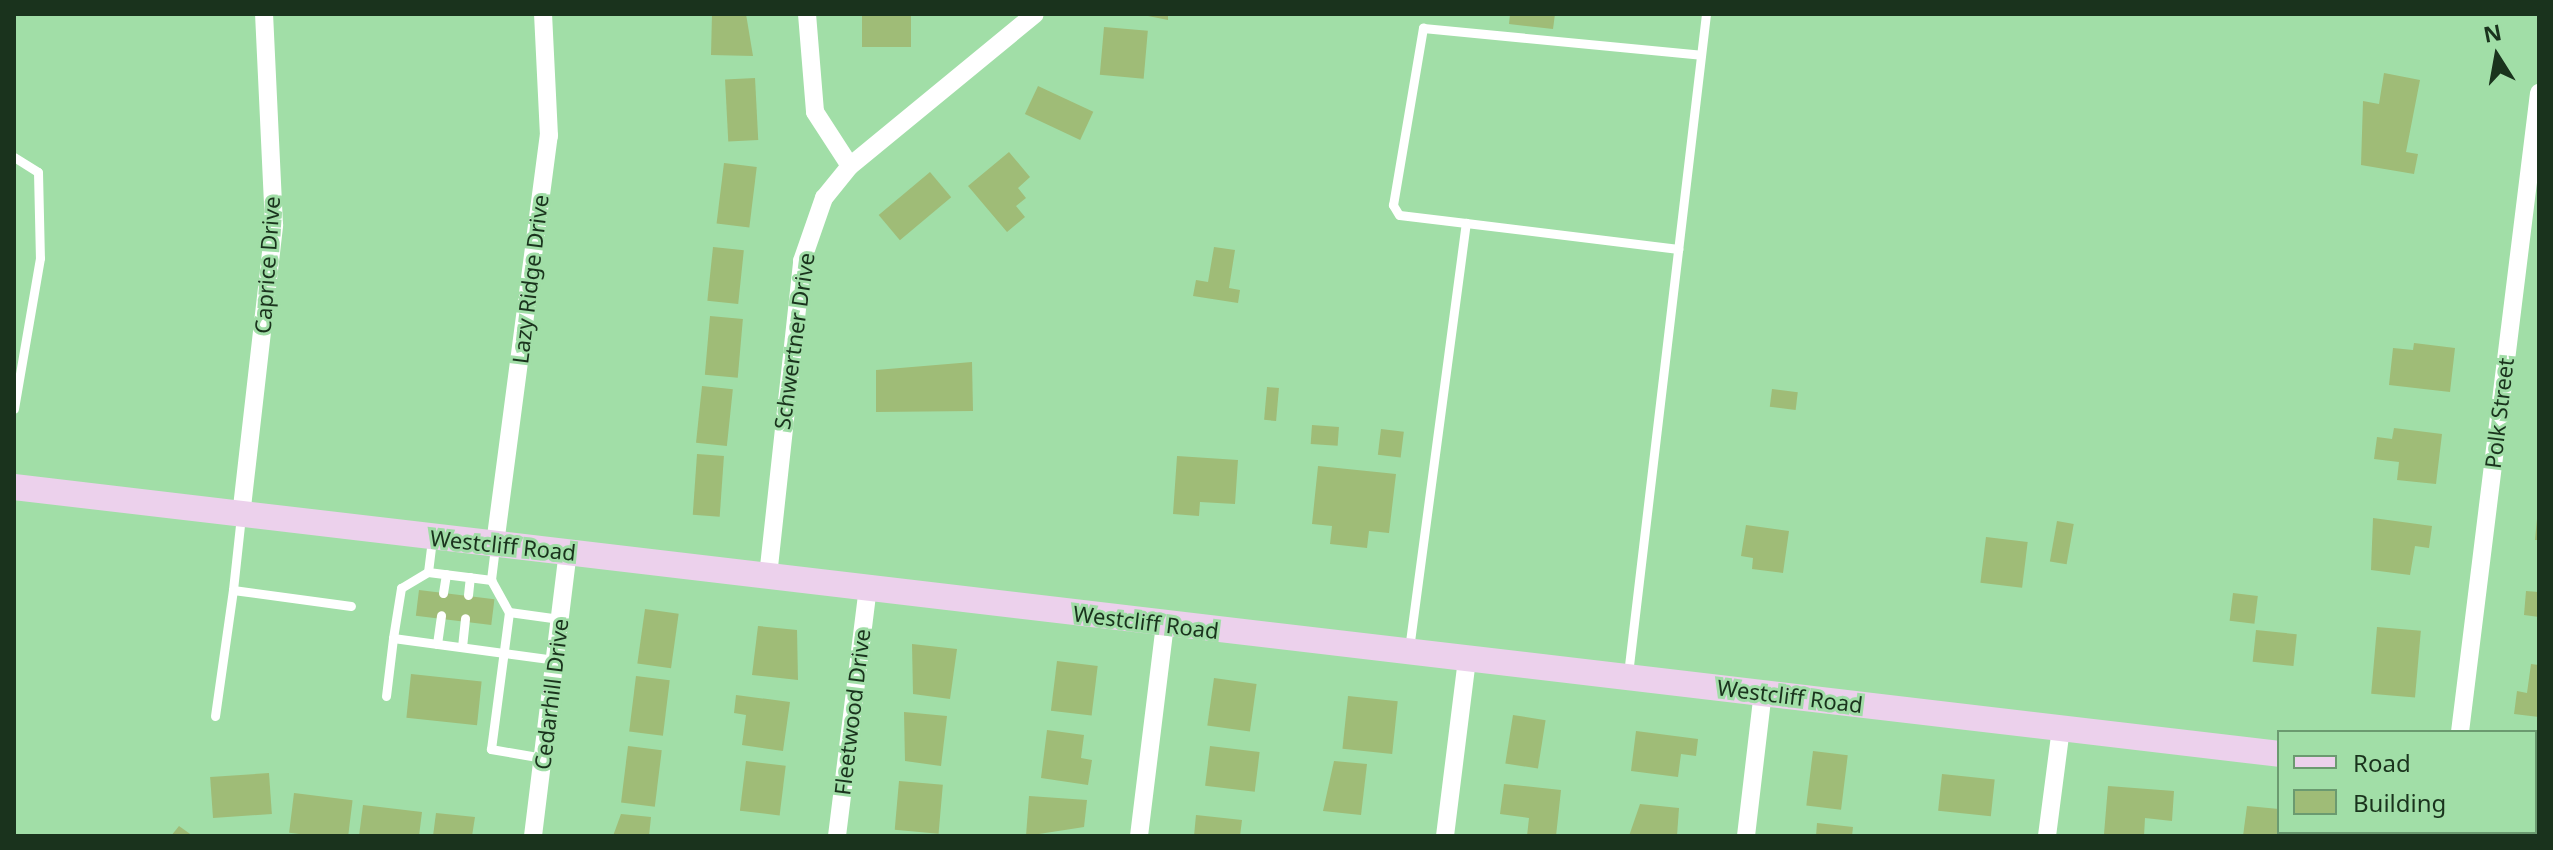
<!DOCTYPE html>
<style>
body{margin:0}
#map{position:relative;width:2553px;height:850px;overflow:hidden;background:#a1dea7;font-family:"Noto Sans",sans-serif}
div>[style]{position:absolute}
.building>*{inset:0;background:#9fbc77;transform-origin:0 0}
.lane>*{height:9px;margin:-4.5px;padding:0 4.5px;transform-origin:4.5px;border-radius:4.5px;background:#fff}
.street>*{height:18px;margin:-9px;padding:0 9px;transform-origin:9px;border-radius:9px;background:#fff}
.secondary>*{height:26px;margin:-13px;padding:0 13px;transform-origin:13px;border-radius:13px;background:#ecd1ec}
span{translate:-50% -50%;white-space:nowrap;text-align:center;line-height:1.15;-webkit-text-stroke:6px #a1dea7;paint-order:stroke}
.street-label{font-size:22px;color:#1a331d}
.frame{position:absolute;inset:0;border:16px solid #1a331d;pointer-events:none}
.legend{position:absolute;left:2277px;top:730px;width:260px;height:104px;box-sizing:border-box;background:#a1dea7;border:2px solid #6b9a70;margin:0;padding:10px 14px;list-style:none;font-size:24px;color:#1a331d}
.legend li{display:flex;align-items:center;gap:16px;height:40px}
.legend b{width:40px;border:2px solid #6b9a70}
.north{position:absolute;left:2457px;top:16px;width:80px;height:80px;-webkit-text-stroke:6px #a1dea7;paint-order:stroke;rotate:349deg;font-size:22px;font-weight:700;line-height:32px;text-align:center;color:#1a331d}
.north::after{content:'';display:block;margin:auto;width:28px;height:36px;background:#1a331d;clip-path:polygon(50% 0,100% 100%,50% 72%,0 100%)}
</style>
<div id="map">
<div class="building">
<i style="clip-path:polygon(712px 14px,746px 14px,753px 56px,711px 55px)"></i>
<i style="left:862px;top:14px;width:49px;height:33px"></i>
<i style="clip-path:polygon(1138px 14px,1168px 14px,1168px 20px)"></i>
<i style="clip-path:polygon(1510px 14px,1555px 14px,1553px 29px,1509px 24px)"></i>
<i style="left:1104px;top:27px;width:44px;height:48px;rotate:5deg"></i>
<i style="clip-path:polygon(2384px 73px,2420px 80px,2406px 152px,2418px 154px,2414px 174px,2361px 165px,2363px 101px,2379px 104px)"></i>
<i style="left:755px;top:78px;width:62px;height:30px;rotate:87deg"></i>
<i style="left:1038px;top:86px;width:61px;height:31px;rotate:25deg"></i>
<i style="clip-path:polygon(1009px 152px,1030px 177px,1018px 188px,1026px 198px,1016px 206px,1025px 217px,1007px 232px,968px 186px)"></i>
<i style="left:724px;top:163px;width:33px;height:61px;rotate:7deg"></i>
<i style="left:930px;top:172px;width:33px;height:67px;rotate:50deg"></i>
<i style="left:713px;top:247px;width:31px;height:54px;rotate:6deg"></i>
<i style="clip-path:polygon(1214px 247px,1235px 250px,1229px 288px,1240px 290px,1238px 303px,1193px 296px,1196px 280px,1208px 282px)"></i>
<i style="left:710px;top:316px;width:33px;height:59px;rotate:5deg"></i>
<i style="clip-path:polygon(2414px 343px,2455px 348px,2450px 392px,2389px 385px,2393px 348px,2413px 350px)"></i>
<i style="clip-path:polygon(972px 362px,973px 411px,876px 412px,876px 370px)"></i>
<i style="left:702px;top:386px;width:31px;height:57px;rotate:6deg"></i>
<i style="left:1267px;top:387px;width:12px;height:33px;rotate:5deg"></i>
<i style="left:1772px;top:389px;width:26px;height:18px;rotate:7deg"></i>
<i style="left:1312px;top:425px;width:27px;height:19px;rotate:4deg"></i>
<i style="clip-path:polygon(2394px 428px,2442px 434px,2436px 484px,2397px 480px,2399px 462px,2374px 459px,2377px 437px,2392px 439px)"></i>
<i style="left:1381px;top:429px;width:23px;height:26px;rotate:7deg"></i>
<i style="left:697px;top:454px;width:27px;height:61px;rotate:4deg"></i>
<i style="clip-path:polygon(1177px 456px,1238px 460px,1235px 504px,1200px 502px,1199px 516px,1173px 514px)"></i>
<i style="clip-path:polygon(1318px 466px,1396px 474px,1389px 533px,1369px 531px,1367px 548px,1330px 544px,1332px 526px,1312px 524px)"></i>
<i style="clip-path:polygon(2373px 518px,2432px 526px,2429px 548px,2415px 546px,2410px 575px,2371px 570px)"></i>
<i style="clip-path:polygon(2537px 519px,2539px 519px,2539px 540px,2535px 540px)"></i>
<i style="left:2057px;top:521px;width:17px;height:41px;rotate:10deg"></i>
<i style="clip-path:polygon(1746px 525px,1789px 531px,1783px 573px,1752px 569px,1753px 558px,1741px 556px)"></i>
<i style="left:1986px;top:537px;width:42px;height:46px;rotate:7deg"></i>
<i style="left:419px;top:590px;width:76px;height:26px;rotate:7deg"></i>
<i style="clip-path:polygon(2526px 591px,2539px 592px,2539px 617px,2524px 615px)"></i>
<i style="left:2233px;top:593px;width:25px;height:28px;rotate:7deg"></i>
<i style="left:645px;top:609px;width:34px;height:55px;rotate:8deg"></i>
<i style="clip-path:polygon(758px 626px,797px 630px,798px 680px,752px 675px)"></i>
<i style="left:2377px;top:627px;width:44px;height:67px;rotate:5deg"></i>
<i style="left:2256px;top:630px;width:41px;height:32px;rotate:6deg"></i>
<i style="clip-path:polygon(912px 644px,957px 649px,950px 699px,913px 694px)"></i>
<i style="left:1057px;top:661px;width:41px;height:50px;rotate:7deg"></i>
<i style="clip-path:polygon(2531px 664px,2539px 665px,2539px 717px,2514px 714px,2517px 691px,2527px 693px)"></i>
<i style="left:411px;top:674px;width:71px;height:44px;rotate:6deg"></i>
<i style="left:636px;top:676px;width:34px;height:56px;rotate:7deg"></i>
<i style="left:1214px;top:678px;width:43px;height:48px;rotate:8deg"></i>
<i style="clip-path:polygon(736px 695px,790px 702px,783px 751px,742px 745px,746px 715px,734px 713px)"></i>
<i style="left:1348px;top:696px;width:50px;height:53px;rotate:6deg"></i>
<i style="clip-path:polygon(904px 712px,947px 716px,941px 766px,905px 761px)"></i>
<i style="left:1513px;top:715px;width:33px;height:49px;rotate:9deg"></i>
<i style="clip-path:polygon(1047px 730px,1084px 735px,1081px 758px,1092px 760px,1088px 785px,1041px 778px)"></i>
<i style="clip-path:polygon(1636px 731px,1698px 739px,1696px 756px,1681px 754px,1678px 777px,1631px 771px)"></i>
<i style="left:628px;top:746px;width:34px;height:57px;rotate:7deg"></i>
<i style="left:1210px;top:746px;width:50px;height:40px;rotate:7deg"></i>
<i style="left:1813px;top:751px;width:35px;height:55px;rotate:7deg"></i>
<i style="left:746px;top:761px;width:40px;height:50px;rotate:7deg"></i>
<i style="clip-path:polygon(1334px 761px,1367px 764px,1361px 815px,1323px 811px)"></i>
<i style="left:269px;top:773px;width:41px;height:59px;rotate:86deg"></i>
<i style="left:1942px;top:774px;width:53px;height:37px;rotate:6deg"></i>
<i style="left:899px;top:781px;width:44px;height:49px;rotate:5deg"></i>
<i style="clip-path:polygon(1504px 784px,1561px 790px,1556px 836px,1527px 836px,1529px 818px,1500px 814px)"></i>
<i style="clip-path:polygon(2108px 786px,2174px 791px,2172px 821px,2145px 818px,2144px 836px,2104px 834px)"></i>
<i style="left:294px;top:793px;width:59px;height:40px;rotate:7deg"></i>
<i style="clip-path:polygon(1029px 796px,1087px 800px,1084px 827px,1026px 836px)"></i>
<i style="clip-path:polygon(1640px 804px,1679px 808px,1677px 836px,1629px 836px)"></i>
<i style="clip-path:polygon(363px 805px,422px 812px,419px 836px,359px 836px)"></i>
<i style="clip-path:polygon(2247px 806px,2279px 809px,2281px 836px,2243px 836px)"></i>
<i style="clip-path:polygon(436px 813px,475px 817px,472px 836px,433px 836px)"></i>
<i style="clip-path:polygon(621px 814px,651px 817px,649px 836px,613px 836px)"></i>
<i style="clip-path:polygon(1196px 815px,1242px 820px,1240px 836px,1194px 836px)"></i>
<i style="clip-path:polygon(1817px 823px,1853px 827px,1852px 836px,1816px 836px)"></i>
<i style="clip-path:polygon(179px 826px,193px 836px,171px 836px)"></i>
<i style="clip-path:polygon(2403px 832px,2453px 832px,2402px 836px)"></i>
</div>
<div class="lane">
<i style="left:14px;top:157px;width:28px;rotate:32deg"></i>
<i style="left:38px;top:172px;width:86px;rotate:88.7deg"></i>
<i style="left:40px;top:258px;width:153px;rotate:99.8deg"></i>
<i style="left:1466px;top:223px;width:67px;rotate:-173.2deg"></i>
<i style="left:1399px;top:215px;width:12px;rotate:-121deg"></i>
<i style="left:1393px;top:205px;width:180px;rotate:-80.4deg"></i>
<i style="left:1423px;top:28px;width:279px;rotate:5.5deg"></i>
<i style="left:241px;top:516px;width:74px;rotate:96.2deg"></i>
<i style="left:233px;top:590px;width:119px;rotate:7.7deg"></i>
<i style="left:495px;top:547px;width:33px;rotate:97deg"></i>
<i style="left:491px;top:580px;width:37px;rotate:61deg"></i>
<i style="left:428px;top:572px;width:31px;rotate:-83deg"></i>
<i style="left:443px;top:593px;width:19px;rotate:-81deg"></i>
<i style="left:468px;top:595px;width:18px;rotate:-84deg"></i>
<i style="left:393px;top:638px;width:51px;rotate:-80.9deg"></i>
<i style="left:401px;top:588px;width:31px;rotate:-31deg"></i>
<i style="left:428px;top:572px;width:64px;rotate:7.2deg"></i>
<i style="left:437px;top:644px;width:29px;rotate:-82deg"></i>
<i style="left:462px;top:647px;width:29px;rotate:-84deg"></i>
<i style="left:1409px;top:649px;width:430px;rotate:-82.4deg"></i>
<i style="left:1466px;top:223px;width:214px;rotate:7deg"></i>
<i style="left:1628px;top:674px;width:665px;rotate:-83.26deg"></i>
<i style="left:386px;top:696px;width:58px;rotate:-83.1deg"></i>
<i style="left:393px;top:638px;width:163px;rotate:7.7deg"></i>
<i style="left:215px;top:716px;width:127px;rotate:-81.9deg"></i>
<i style="left:543px;top:758px;width:53px;rotate:-170.2deg"></i>
<i style="left:491px;top:749px;width:138px;rotate:-82.5deg"></i>
<i style="left:509px;top:612px;width:51px;rotate:7.8deg"></i>
</div>
<div class="street">
<i style="left:807px;top:14px;width:98px;rotate:85.3deg"></i>
<i style="left:815px;top:112px;width:64px;rotate:57.1deg"></i>
<i style="left:241px;top:516px;width:293px;rotate:-83.5deg"></i>
<i style="left:274px;top:225px;width:211px;rotate:-92.7deg"></i>
<i style="left:495px;top:544px;width:412px;rotate:-82.5deg"></i>
<i style="left:549px;top:136px;width:122px;rotate:-92.8deg"></i>
<i style="left:768px;top:576px;width:317px;rotate:-83.8deg"></i>
<i style="left:802px;top:261px;width:67px;rotate:-70.8deg"></i>
<i style="left:824px;top:198px;width:41px;rotate:-50.9deg"></i>
<i style="left:850px;top:166px;width:239px;rotate:-39.4deg"></i>
<i style="left:2460px;top:732px;width:644px;rotate:-82.95deg"></i>
<i style="left:533px;top:836px;width:287px;rotate:-83deg"></i>
<i style="left:837px;top:836px;width:250px;rotate:-82.9deg"></i>
<i style="left:1139px;top:836px;width:214px;rotate:-83deg"></i>
<i style="left:1445px;top:836px;width:178px;rotate:-82.9deg"></i>
<i style="left:1746px;top:836px;width:145px;rotate:-83.3deg"></i>
<i style="left:2047px;top:836px;width:109px;rotate:-82.6deg"></i>
<i style="left:2354px;top:836px;width:4px;rotate:-90deg"></i>
</div>
<div class="secondary">
<i style="left:14px;top:487px;width:2281px;rotate:6.72deg"></i>
<i style="left:2535px;top:784px;width:4px;rotate:14deg"></i>
</div>
<div class="street-label">
<span style="left:267px;top:265px;rotate:-86deg">Caprice Drive</span>
<span style="left:530px;top:279px;rotate:-83deg">Lazy Ridge Drive</span>
<span style="left:794px;top:341px;rotate:-82deg">Schwertner Drive</span>
<span style="left:2499px;top:413px;rotate:-83deg">Polk Street</span>
<span style="left:503px;top:545px;rotate:6deg">Westcliff Road</span>
<span style="left:1146px;top:622px;rotate:7deg">Westcliff Road</span>
<span style="left:551px;top:694px;rotate:-83deg">Cedarhill Drive</span>
<span style="left:1790px;top:696px;rotate:7deg">Westcliff Road</span>
<span style="left:852px;top:712px;rotate:-83deg">Fleetwood Drive</span>
</div>
<div class="frame"></div>
<ul class="legend">
<li><b style="height:10px;background:#ecd1ec"></b>Road</li>
<li><b style="height:22px;background:#9fbc77"></b>Building</li>
</ul>
<div class="north">N</div>
</div>
